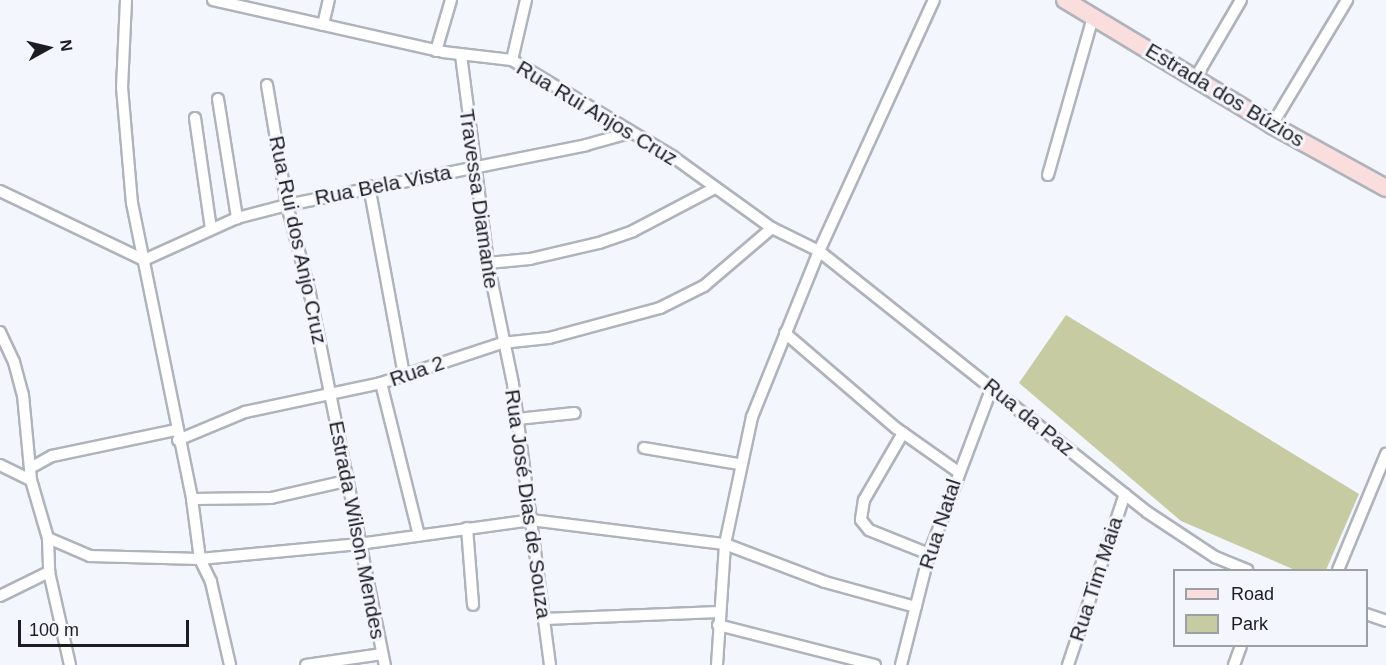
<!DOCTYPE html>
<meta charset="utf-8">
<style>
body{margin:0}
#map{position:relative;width:1386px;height:665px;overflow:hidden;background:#f3f6fd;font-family:Helvetica,sans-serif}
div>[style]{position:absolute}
.green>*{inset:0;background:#c7cba1}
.roads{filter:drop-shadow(2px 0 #afb3bb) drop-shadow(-2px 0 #afb3bb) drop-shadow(0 2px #afb3bb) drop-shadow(0 -2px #afb3bb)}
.street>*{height:10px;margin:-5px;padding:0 5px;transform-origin:5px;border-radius:5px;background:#fff}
.primary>*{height:16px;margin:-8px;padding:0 8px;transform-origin:8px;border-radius:8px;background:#fadddd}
span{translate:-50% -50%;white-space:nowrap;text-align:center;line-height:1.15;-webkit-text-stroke:6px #f3f6fd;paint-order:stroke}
.street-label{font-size:21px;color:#1c1d20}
.legend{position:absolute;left:1173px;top:569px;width:195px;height:78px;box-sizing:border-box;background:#f3f6fd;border:2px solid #9d9fa5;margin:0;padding:8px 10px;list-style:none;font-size:18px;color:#1c1d20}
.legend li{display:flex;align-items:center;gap:12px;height:30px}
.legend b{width:30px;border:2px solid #9d9fa5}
.north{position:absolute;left:18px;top:18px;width:60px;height:60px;-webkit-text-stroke:4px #f3f6fd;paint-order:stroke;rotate:82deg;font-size:16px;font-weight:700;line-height:24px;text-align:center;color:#1c1d20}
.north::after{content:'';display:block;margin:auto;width:21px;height:27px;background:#1c1d20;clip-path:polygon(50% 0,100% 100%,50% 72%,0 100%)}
.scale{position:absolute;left:18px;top:620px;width:171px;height:27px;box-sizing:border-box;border:3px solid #1c1d20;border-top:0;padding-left:8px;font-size:18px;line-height:21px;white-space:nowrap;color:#1c1d20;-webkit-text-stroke:4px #f3f6fd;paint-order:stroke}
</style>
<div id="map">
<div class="green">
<i style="clip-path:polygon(1066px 315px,1359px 494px,1326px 570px,1295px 570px,1181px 521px,1019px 383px)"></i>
</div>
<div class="roads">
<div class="street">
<i style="left:126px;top:0;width:87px;rotate:92.6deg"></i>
<i style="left:122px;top:87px;width:116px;rotate:85.1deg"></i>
<i style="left:132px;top:203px;width:302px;rotate:78.5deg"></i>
<i style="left:192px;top:499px;width:61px;rotate:82.4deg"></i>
<i style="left:200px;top:559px;width:25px;rotate:64deg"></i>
<i style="left:211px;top:582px;width:85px;rotate:77.1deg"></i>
<i style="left:213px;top:0;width:236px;rotate:12.7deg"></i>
<i style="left:443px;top:52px;width:69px;rotate:6.6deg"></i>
<i style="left:512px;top:60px;width:187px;rotate:31deg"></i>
<i style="left:672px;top:156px;width:123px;rotate:35.8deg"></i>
<i style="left:772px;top:228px;width:52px;rotate:26.1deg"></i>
<i style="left:819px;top:251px;width:419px;rotate:38.5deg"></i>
<i style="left:1147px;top:512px;width:82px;rotate:33.5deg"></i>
<i style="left:1215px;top:557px;width:35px;rotate:22deg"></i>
<i style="left:323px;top:25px;width:26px;rotate:-77deg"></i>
<i style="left:436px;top:51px;width:53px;rotate:-73.6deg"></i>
<i style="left:461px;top:55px;width:210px;rotate:82.6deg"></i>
<i style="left:488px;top:263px;width:124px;rotate:78.3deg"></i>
<i style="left:513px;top:384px;width:283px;rotate:82.5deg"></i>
<i style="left:512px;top:60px;width:62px;rotate:-76.9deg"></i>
<i style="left:1196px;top:77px;width:89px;rotate:-59.7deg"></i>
<i style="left:267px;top:85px;width:122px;rotate:80.5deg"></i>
<i style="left:287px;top:205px;width:92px;rotate:75.5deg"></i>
<i style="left:310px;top:294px;width:379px;rotate:78.6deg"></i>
<i style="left:218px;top:99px;width:121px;rotate:80.9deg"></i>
<i style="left:195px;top:118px;width:112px;rotate:81.8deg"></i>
<i style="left:1272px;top:125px;width:146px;rotate:-59deg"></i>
<i style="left:1048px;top:175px;width:164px;rotate:-74.1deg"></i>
<i style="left:369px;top:186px;width:191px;rotate:79.5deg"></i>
<i style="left:0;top:191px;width:160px;rotate:25.6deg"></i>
<i style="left:144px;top:260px;width:102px;rotate:-24.3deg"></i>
<i style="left:237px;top:218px;width:52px;rotate:-14.6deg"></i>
<i style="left:287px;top:205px;width:305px;rotate:-11.3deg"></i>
<i style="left:586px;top:145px;width:45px;rotate:-15.6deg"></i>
<i style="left:488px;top:263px;width:42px;rotate:-5.4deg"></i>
<i style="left:530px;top:259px;width:71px;rotate:-13.1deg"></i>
<i style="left:599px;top:243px;width:36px;rotate:-19deg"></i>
<i style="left:633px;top:231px;width:93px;rotate:-27.7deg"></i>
<i style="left:0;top:332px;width:33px;rotate:65deg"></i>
<i style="left:14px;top:362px;width:34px;rotate:75deg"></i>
<i style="left:23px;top:395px;width:85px;rotate:84.6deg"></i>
<i style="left:31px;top:480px;width:60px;rotate:73.7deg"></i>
<i style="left:48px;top:538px;width:34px;rotate:88deg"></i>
<i style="left:49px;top:572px;width:95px;rotate:77.3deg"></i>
<i style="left:785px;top:333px;width:146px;rotate:40.6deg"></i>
<i style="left:896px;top:428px;width:75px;rotate:35.2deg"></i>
<i style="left:381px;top:383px;width:157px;rotate:76deg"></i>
<i style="left:517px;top:419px;width:58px;rotate:-5.9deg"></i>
<i style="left:903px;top:433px;width:78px;rotate:120.2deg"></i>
<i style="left:864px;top:500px;width:20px;rotate:99deg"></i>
<i style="left:861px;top:520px;width:13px;rotate:51deg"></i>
<i style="left:869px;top:530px;width:65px;rotate:21.8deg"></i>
<i style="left:178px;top:440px;width:73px;rotate:-22.7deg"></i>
<i style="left:245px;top:412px;width:139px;rotate:-12deg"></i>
<i style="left:381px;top:383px;width:127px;rotate:-18.3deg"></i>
<i style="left:502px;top:343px;width:47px;rotate:-6.1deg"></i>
<i style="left:549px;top:338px;width:115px;rotate:-15.1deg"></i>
<i style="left:660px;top:308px;width:49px;rotate:-26.6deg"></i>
<i style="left:704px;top:286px;width:89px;rotate:-40.5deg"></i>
<i style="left:644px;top:448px;width:96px;rotate:9.6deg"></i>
<i style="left:0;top:465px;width:34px;rotate:26deg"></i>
<i style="left:32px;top:467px;width:23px;rotate:-29deg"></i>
<i style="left:52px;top:456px;width:126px;rotate:-11.9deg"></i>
<i style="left:192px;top:499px;width:79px;rotate:-0.7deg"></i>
<i style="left:271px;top:498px;width:76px;rotate:-12.9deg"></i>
<i style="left:467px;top:528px;width:77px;rotate:85.5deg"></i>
<i style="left:48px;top:538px;width:46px;rotate:23.2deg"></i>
<i style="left:90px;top:556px;width:110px;rotate:1.6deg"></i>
<i style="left:200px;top:559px;width:160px;rotate:-5.4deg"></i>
<i style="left:359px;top:544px;width:174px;rotate:-7.9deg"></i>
<i style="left:531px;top:520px;width:195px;rotate:7.1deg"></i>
<i style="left:725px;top:544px;width:107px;rotate:20.8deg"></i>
<i style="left:825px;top:582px;width:94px;rotate:15.4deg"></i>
<i style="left:1338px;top:570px;width:126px;rotate:-67.5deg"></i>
<i style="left:0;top:596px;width:55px;rotate:-26.1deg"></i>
<i style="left:1366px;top:614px;width:21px;rotate:19deg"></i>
<i style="left:544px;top:619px;width:175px;rotate:-2.3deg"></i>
<i style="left:718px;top:625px;width:162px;rotate:14.3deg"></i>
<i style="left:306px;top:665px;width:77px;rotate:-8.2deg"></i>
<i style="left:717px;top:665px;width:121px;rotate:-86.2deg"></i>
<i style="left:725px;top:544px;width:130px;rotate:-78deg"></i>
<i style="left:752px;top:417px;width:179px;rotate:-68deg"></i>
<i style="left:819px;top:251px;width:276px;rotate:-65.4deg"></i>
<i style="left:901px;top:665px;width:114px;rotate:-75.8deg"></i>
<i style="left:929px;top:554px;width:178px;rotate:-69.3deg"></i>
<i style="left:1068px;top:665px;width:180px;rotate:-71.6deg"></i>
<i style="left:1234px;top:665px;width:20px;rotate:-70deg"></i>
</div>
<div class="primary">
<i style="left:1065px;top:0;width:242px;rotate:31.1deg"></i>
<i style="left:1272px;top:125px;width:130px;rotate:28.9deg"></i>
</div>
</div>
<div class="street-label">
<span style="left:1225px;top:95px;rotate:31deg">Estrada dos Búzios</span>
<span style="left:597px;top:113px;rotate:31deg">Rua Rui Anjos Cruz</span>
<span style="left:383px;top:185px;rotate:-11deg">Rua Bela Vista</span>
<span style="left:479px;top:199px;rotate:82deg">Travessa Diamante</span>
<span style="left:298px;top:240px;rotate:78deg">Rua Rui dos Anjo Cruz</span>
<span style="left:417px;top:371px;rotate:-19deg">Rua 2</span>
<span style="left:1029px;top:417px;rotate:39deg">Rua da Paz</span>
<span style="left:528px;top:504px;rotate:82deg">Rua José Dias de Souza</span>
<span style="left:940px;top:524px;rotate:-72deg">Rua Natal</span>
<span style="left:357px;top:530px;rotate:79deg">Estrada Wilson Mendes</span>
<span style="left:1096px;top:579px;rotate:-72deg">Rua Tim Maia</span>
</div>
<ul class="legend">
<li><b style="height:8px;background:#fadddd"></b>Road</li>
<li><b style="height:16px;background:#c7cba1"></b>Park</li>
</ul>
<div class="north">N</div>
<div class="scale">100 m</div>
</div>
